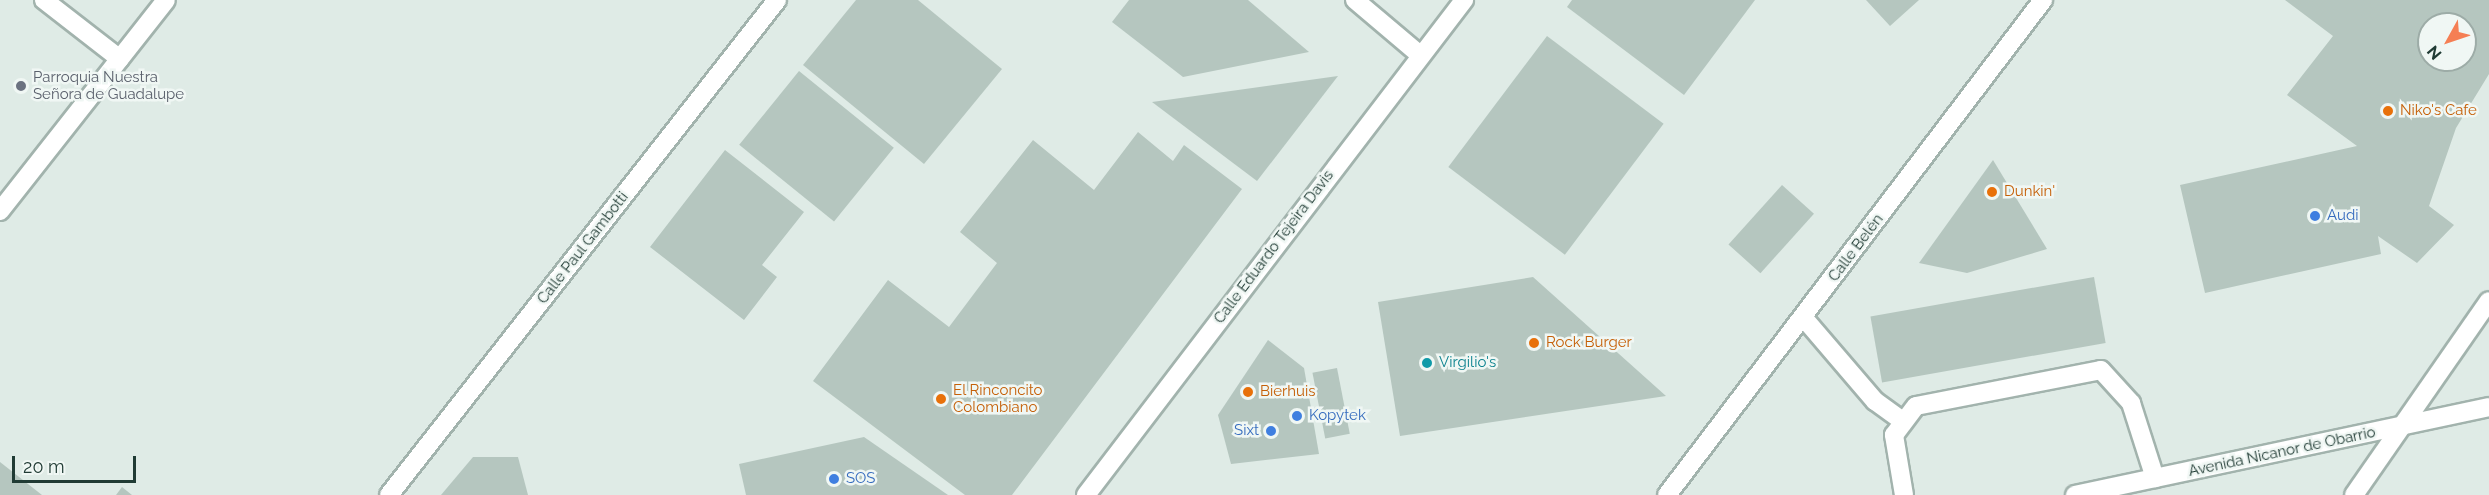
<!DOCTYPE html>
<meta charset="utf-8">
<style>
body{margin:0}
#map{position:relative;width:2489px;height:495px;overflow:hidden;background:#dfebe6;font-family:Raleway,sans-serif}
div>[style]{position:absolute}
.building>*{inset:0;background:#b5c6bf;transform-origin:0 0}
.roads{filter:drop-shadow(2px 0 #a2b3ad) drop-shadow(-2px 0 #a2b3ad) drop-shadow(0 2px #a2b3ad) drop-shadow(0 -2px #a2b3ad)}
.service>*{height:18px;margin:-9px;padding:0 9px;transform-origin:9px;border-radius:9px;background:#fff}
.minor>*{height:18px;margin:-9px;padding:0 9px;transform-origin:9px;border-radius:9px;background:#fff}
.secondary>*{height:18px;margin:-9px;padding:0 9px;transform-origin:9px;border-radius:9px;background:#fff}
.dots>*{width:16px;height:16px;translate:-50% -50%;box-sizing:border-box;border:3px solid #f0f7f4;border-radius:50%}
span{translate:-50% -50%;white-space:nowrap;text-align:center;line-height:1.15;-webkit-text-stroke:5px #f0f7f4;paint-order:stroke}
.worship-label{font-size:15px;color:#5b616d}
.left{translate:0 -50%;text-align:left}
.food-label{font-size:15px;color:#c56008}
.shop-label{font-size:15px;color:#366cbe}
.right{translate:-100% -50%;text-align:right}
.street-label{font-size:15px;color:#203b34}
.culture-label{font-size:15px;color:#0d838f}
.north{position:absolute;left:2417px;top:12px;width:60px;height:60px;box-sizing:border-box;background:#f0f7f4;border:2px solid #9daca7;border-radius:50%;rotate:230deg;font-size:16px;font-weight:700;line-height:24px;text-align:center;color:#203b34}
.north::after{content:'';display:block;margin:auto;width:21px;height:27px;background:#f57f54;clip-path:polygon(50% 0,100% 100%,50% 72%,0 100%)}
.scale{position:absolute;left:12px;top:456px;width:124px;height:27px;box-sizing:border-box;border:3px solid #203b34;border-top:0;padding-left:8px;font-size:18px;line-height:21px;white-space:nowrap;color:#203b34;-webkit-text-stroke:4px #f0f7f4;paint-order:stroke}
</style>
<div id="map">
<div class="building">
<i style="clip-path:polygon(856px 0,918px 0,1002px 69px,924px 164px,803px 65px)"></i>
<i style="clip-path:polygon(1129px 0,1248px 0,1309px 52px,1183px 77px,1112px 22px)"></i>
<i style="clip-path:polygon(1572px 0,1755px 0,1684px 95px,1567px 7px)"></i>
<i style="clip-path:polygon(1866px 0,1919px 0,1890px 26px)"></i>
<i style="clip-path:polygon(evenodd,2285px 0,2489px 0,2489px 74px,2456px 128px,2429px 206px,2454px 225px,2417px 263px,2378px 236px,2381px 254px,2205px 293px,2180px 185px,2357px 146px,2287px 95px,2333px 36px,2285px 0,2429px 24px,2465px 24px,2465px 60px,2429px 60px,2429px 24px)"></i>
<i style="left:1547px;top:36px;width:146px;height:164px;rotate:37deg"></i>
<i style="left:799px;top:71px;width:122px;height:95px;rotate:39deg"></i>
<i style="clip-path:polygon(1338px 76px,1257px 181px,1152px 102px)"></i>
<i style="clip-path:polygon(1138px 132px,1173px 161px,1184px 145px,1242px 189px,1012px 495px,965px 495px,813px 381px,888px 280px,949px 327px,997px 263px,960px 232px,1033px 140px,1094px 190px)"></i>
<i style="clip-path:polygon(725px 150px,804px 212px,762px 265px,777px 277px,744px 320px,650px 247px)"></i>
<i style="clip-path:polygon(1993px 160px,2047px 249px,1967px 273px,1919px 263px)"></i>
<i style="left:1782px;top:185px;width:43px;height:80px;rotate:42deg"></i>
<i style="clip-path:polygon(1533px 277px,1666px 396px,1400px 436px,1378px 302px)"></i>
<i style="left:2094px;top:277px;width:67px;height:227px;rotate:80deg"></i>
<i style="clip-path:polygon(1268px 340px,1304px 368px,1319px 454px,1231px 464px,1218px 415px)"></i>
<i style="left:1337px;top:368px;width:67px;height:25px;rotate:79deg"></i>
<i style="clip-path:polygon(864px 437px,948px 495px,746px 495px,739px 464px)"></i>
<i style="clip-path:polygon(473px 457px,518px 457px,528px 495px,441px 495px)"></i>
<i style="clip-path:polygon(0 462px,42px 495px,0 495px)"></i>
<i style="clip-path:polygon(122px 487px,132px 495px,116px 495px)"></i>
</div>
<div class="roads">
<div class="service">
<i style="left:44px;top:0;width:96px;rotate:37.8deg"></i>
<i style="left:1803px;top:317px;width:111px;rotate:49.4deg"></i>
<i style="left:1875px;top:401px;width:32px;rotate:36deg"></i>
<i style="left:1904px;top:495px;width:61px;rotate:-99.5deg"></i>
<i style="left:1894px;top:435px;width:36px;rotate:-53deg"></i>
<i style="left:1916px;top:406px;width:188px;rotate:-11deg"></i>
<i style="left:2101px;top:370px;width:45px;rotate:47.7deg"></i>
<i style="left:2131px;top:403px;width:79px;rotate:72.3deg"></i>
</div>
<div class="minor">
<i style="left:1355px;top:0;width:85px;rotate:40.2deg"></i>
<i style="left:0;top:211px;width:268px;rotate:-51.8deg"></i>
<i style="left:389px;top:495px;width:629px;rotate:-51.91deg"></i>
<i style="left:1086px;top:495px;width:623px;rotate:-52.63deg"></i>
<i style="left:1667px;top:495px;width:622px;rotate:-52.78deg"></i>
<i style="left:2354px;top:495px;width:236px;rotate:-55.2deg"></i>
</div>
<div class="secondary">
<i style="left:2075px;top:495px;width:423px;rotate:-12deg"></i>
</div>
</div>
<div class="dots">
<i style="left:21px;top:86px;background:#6b7280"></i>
<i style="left:2388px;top:111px;background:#e8710a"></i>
<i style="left:1992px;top:192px;background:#e8710a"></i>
<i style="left:2315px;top:216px;background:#3f7fe0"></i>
<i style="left:1534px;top:343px;background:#e8710a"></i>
<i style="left:1427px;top:363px;background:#0f9aa8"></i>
<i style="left:1248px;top:392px;background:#e8710a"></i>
<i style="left:941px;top:399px;background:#e8710a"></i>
<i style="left:1297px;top:416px;background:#3f7fe0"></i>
<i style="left:1271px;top:431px;background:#3f7fe0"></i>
<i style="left:834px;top:479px;background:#3f7fe0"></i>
</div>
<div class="worship-label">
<span class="left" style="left:33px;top:86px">Parroquia Nuestra<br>Señora de Guadalupe</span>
</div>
<div class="food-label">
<span class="left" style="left:2400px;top:111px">Niko's Cafe</span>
<span class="left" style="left:2004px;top:192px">Dunkin'</span>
<span class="left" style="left:1546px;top:343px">Rock Burger</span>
<span class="left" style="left:953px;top:399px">El Rinconcito<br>Colombiano</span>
<span class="left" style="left:1260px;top:392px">Bierhuis</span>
</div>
<div class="shop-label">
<span class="left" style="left:2327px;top:216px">Audi</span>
<span class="left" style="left:1309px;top:416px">Kopytek</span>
<span class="right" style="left:1259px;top:431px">Sixt</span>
<span class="left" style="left:846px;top:479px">SOS</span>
</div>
<div class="street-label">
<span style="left:1274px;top:247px;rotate:-53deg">Calle Eduardo Tejeira Davis</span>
<span style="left:583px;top:248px;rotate:-52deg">Calle Paul Gambotti</span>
<span style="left:1856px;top:248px;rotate:-53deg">Calle Belén</span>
<span style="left:2282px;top:452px;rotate:-12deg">Avenida Nicanor de Obarrio</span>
</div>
<div class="culture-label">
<span class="left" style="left:1439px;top:363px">Virgilio's</span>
</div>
<div class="north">N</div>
<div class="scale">20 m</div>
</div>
